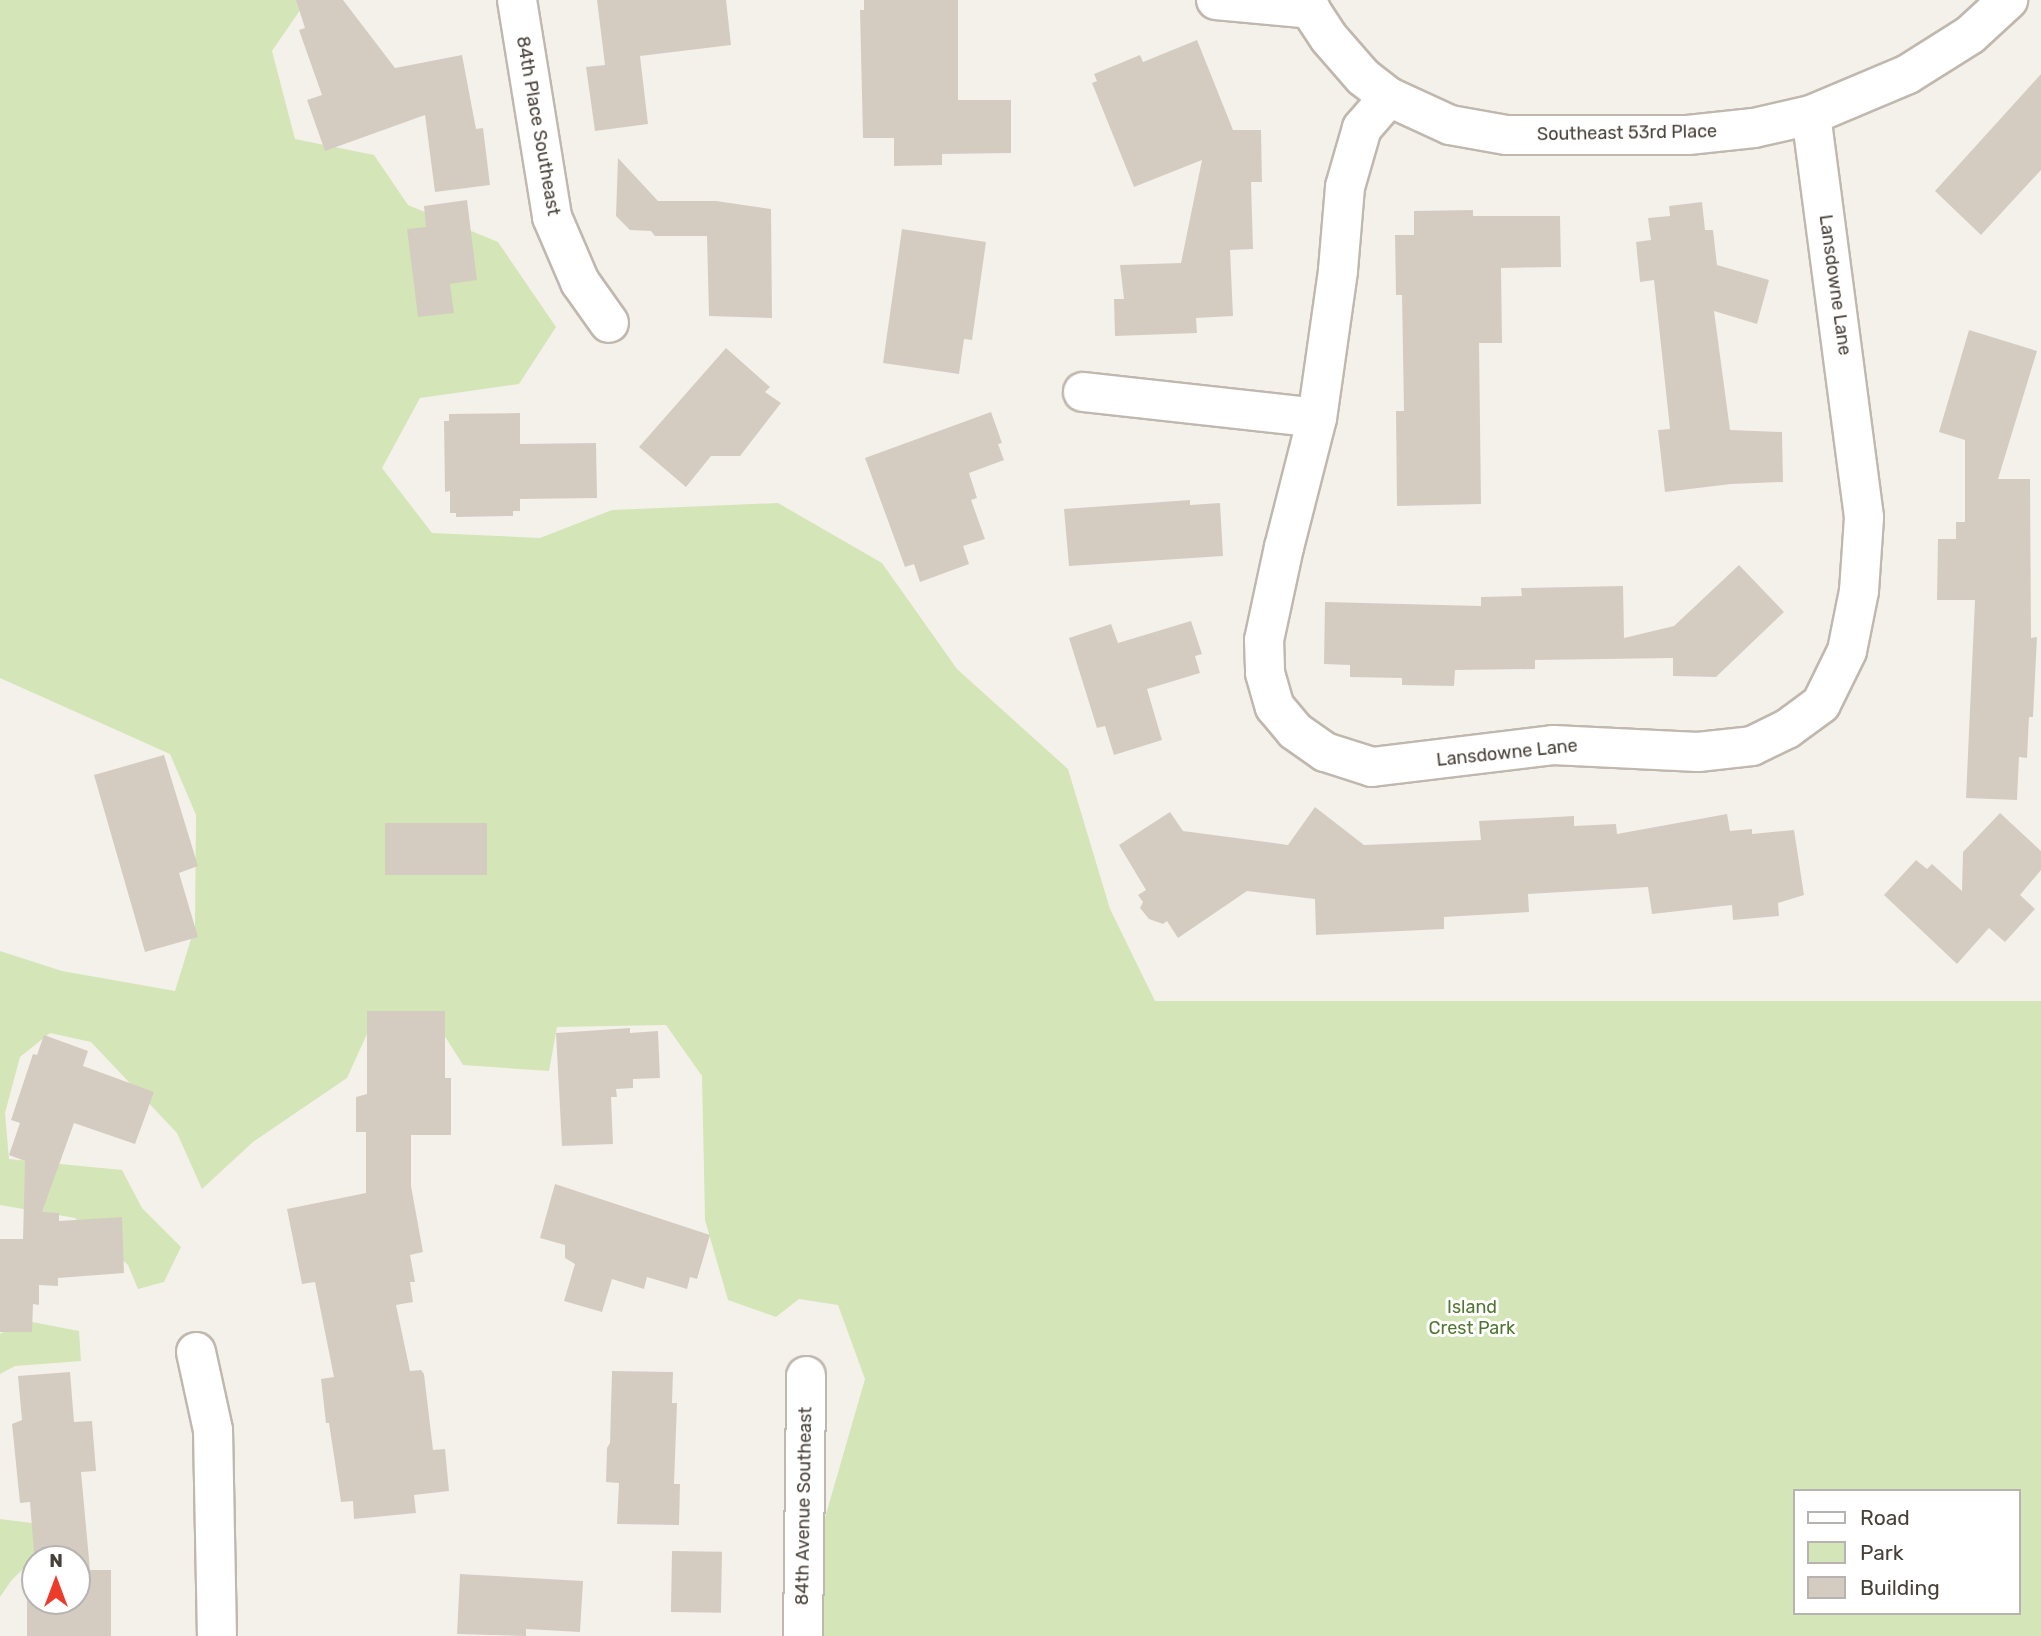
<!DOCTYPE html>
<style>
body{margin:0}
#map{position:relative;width:2041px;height:1636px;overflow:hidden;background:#f4f1eb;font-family:Rubik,sans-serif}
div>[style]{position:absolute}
.green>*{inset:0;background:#d4e6b7}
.building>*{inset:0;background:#d5ccc1;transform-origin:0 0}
.roads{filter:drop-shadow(2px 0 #c0b8ae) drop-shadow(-2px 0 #c0b8ae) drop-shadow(0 2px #c0b8ae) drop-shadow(0 -2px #c0b8ae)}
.minor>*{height:38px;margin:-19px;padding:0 19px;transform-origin:19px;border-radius:19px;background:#fff}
span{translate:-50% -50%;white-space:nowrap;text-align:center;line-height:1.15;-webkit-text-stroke:6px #fff;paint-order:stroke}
.street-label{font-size:18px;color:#484139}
.park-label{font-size:18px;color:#50772f}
.legend{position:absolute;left:1793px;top:1489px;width:228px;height:126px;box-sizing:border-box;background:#fff;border:2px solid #b6b3b0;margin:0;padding:9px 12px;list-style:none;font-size:21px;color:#484139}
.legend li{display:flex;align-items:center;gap:14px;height:35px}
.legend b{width:35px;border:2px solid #b6b3b0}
.north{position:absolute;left:21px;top:1545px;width:70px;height:70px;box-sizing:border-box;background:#fff;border:2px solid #b6b3b0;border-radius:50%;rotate:0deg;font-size:19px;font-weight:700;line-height:28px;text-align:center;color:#484139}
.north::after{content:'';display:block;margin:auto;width:24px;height:32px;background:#ec3a2b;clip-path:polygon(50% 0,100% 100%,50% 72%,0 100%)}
</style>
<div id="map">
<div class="green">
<i style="clip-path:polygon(evenodd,0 0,307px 0,272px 51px,295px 139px,374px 155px,408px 205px,498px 242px,556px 327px,519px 384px,420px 398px,382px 468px,432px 533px,540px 538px,612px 510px,778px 503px,882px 563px,957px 669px,1068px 769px,1110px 909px,1155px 1001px,2041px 1001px,2041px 1636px,822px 1636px,822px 1528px,865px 1379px,838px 1305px,799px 1299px,776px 1317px,728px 1300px,705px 1220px,702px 1076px,666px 1025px,557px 1027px,549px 1071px,463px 1065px,439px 1027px,372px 1023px,347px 1078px,253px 1142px,202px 1189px,177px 1133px,91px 1042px,50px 1033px,20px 1057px,5px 1113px,9px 1159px,122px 1170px,142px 1208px,181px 1247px,164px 1282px,138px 1289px,128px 1265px,75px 1218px,0 1205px,0 951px,62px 971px,175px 991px,195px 926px,196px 815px,170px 754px,0 678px,0 0,1794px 1491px,2018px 1491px,2018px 1613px,1794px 1613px,1794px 1491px)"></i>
<i style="clip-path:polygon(22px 1320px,79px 1331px,81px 1361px,15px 1366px,0 1374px,0 1334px)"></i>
<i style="clip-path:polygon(0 1519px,47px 1525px,44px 1548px,11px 1581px,0 1597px)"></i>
</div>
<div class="building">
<i style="clip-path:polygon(296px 0,343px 0,395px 68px,462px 55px,476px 129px,483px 128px,490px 185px,435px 192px,425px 115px,325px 151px,307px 100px,322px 95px,299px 30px,305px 28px)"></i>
<i style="clip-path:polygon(597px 0,726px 0,731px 45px,640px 56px,648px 124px,595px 131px,586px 67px,605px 65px)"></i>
<i style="clip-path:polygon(864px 0,958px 0,958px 100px,1011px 100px,1011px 153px,942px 154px,942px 165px,894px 166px,894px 138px,863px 138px,860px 10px,864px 10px)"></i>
<i style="clip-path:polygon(1197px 40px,1233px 130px,1261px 130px,1262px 182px,1251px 182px,1253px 249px,1230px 250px,1233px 316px,1196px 318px,1197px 333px,1115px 336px,1114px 299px,1124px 299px,1120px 265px,1181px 263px,1202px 160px,1134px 187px,1092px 83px,1097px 81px,1094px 74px,1140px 55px,1143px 62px)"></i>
<i style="clip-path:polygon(2041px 74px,2041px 170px,1981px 235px,1935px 191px)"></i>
<i style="clip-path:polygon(618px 158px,658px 201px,716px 201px,771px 209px,772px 318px,709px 316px,707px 236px,655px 236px,651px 231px,630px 230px,616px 216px)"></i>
<i style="clip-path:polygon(467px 200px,477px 280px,450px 284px,454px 313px,418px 317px,407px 229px,426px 227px,424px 206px)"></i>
<i style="clip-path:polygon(1702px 202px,1705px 230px,1713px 230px,1717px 265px,1769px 280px,1757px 324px,1714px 311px,1730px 430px,1782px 432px,1783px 482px,1731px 484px,1665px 492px,1658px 430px,1670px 429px,1654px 280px,1640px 282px,1636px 242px,1651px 240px,1648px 218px,1670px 216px,1669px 206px)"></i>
<i style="clip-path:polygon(1473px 210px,1473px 216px,1560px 216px,1561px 267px,1501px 268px,1502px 343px,1479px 343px,1481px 504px,1397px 506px,1396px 411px,1404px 411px,1402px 295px,1396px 295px,1395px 235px,1414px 235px,1414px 211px)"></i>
<i style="clip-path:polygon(902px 229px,986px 242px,972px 340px,964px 339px,959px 374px,883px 363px)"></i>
<i style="clip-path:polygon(1969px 330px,2037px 351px,1998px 479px,2030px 479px,2031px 638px,2037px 637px,2033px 717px,2029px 717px,2027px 758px,2019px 757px,2017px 800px,1966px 798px,1975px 600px,1937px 600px,1938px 539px,1956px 539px,1956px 522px,1965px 522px,1965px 440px,1939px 432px)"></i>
<i style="clip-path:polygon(726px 348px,770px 387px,765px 392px,781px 403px,740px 456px,711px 456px,686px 487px,639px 447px)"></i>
<i style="clip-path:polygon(991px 412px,1002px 443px,998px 444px,1004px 460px,969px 473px,977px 498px,971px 500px,985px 539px,963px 546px,969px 564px,920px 582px,914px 564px,905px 567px,865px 458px)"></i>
<i style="clip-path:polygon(520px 413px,520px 444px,596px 443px,597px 498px,520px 499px,520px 511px,513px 511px,513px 516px,456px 517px,456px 513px,450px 513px,450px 491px,445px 492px,444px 421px,449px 421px,449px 414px)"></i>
<i style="clip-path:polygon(1190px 500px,1190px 505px,1220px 503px,1223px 556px,1069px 566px,1064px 509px)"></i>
<i style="clip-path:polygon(1739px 565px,1784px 612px,1716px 677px,1673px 676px,1673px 658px,1535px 660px,1535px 669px,1455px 670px,1454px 686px,1402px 685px,1402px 678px,1350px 677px,1350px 665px,1324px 664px,1325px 602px,1481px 606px,1481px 597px,1522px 596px,1521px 588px,1623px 586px,1624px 638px,1674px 626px)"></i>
<i style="clip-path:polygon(1191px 621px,1202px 654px,1195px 656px,1200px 673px,1147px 689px,1162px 740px,1114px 755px,1105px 726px,1097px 728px,1069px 638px,1111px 624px,1118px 643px)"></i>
<i style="clip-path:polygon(164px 755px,198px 866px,179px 873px,198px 937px,145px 952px,94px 775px)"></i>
<i style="clip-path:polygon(1315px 807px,1364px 845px,1481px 840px,1479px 821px,1574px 816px,1574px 826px,1616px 824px,1617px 834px,1727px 814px,1730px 831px,1752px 829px,1752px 834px,1794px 830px,1804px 895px,1778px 903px,1779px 916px,1733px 920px,1732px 905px,1652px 914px,1648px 887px,1528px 894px,1529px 912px,1444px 917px,1444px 929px,1316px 935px,1315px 899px,1247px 891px,1178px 938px,1167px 921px,1163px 924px,1149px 919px,1140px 908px,1143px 902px,1138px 895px,1146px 890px,1119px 845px,1170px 812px,1183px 831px,1288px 845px)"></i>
<i style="clip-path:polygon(2000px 813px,2041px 851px,2041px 870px,2020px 895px,2035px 909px,2005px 942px,1989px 928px,1957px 964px,1884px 895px,1916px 860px,1927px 869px,1932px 864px,1962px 891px,1963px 852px)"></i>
<i style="left:385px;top:823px;width:102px;height:52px"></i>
<i style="clip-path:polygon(367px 1011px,445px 1011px,445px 1078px,451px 1078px,451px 1135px,411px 1135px,411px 1186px,423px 1252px,410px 1255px,415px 1282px,410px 1282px,413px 1302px,396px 1305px,410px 1371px,421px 1370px,424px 1374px,433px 1450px,445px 1449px,449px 1491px,414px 1495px,416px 1513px,354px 1519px,353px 1501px,341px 1502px,329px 1423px,326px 1423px,321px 1379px,334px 1377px,315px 1282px,302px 1284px,287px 1209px,366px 1193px,366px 1132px,356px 1132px,356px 1097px,367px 1094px)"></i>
<i style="clip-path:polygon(630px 1028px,630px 1033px,658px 1031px,660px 1078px,633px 1079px,633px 1088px,616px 1089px,617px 1097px,611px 1097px,613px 1144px,562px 1146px,556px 1033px)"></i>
<i style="clip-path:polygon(44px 1035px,88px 1051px,83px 1066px,154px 1092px,135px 1144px,74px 1123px,42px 1212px,59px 1213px,59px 1221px,122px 1217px,124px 1273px,58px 1278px,58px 1286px,39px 1285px,39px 1305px,33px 1304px,32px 1332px,0 1332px,0 1239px,23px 1239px,25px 1161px,9px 1155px,20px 1123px,11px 1120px,33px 1054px,37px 1055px)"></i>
<i style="clip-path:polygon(555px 1184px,710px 1235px,697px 1279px,690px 1277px,687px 1289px,647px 1277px,644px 1289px,612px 1279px,602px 1312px,564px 1301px,575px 1264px,565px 1258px,565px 1245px,540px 1238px)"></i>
<i style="clip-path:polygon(612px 1371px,673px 1372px,672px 1403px,677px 1403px,674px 1484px,680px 1484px,679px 1525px,617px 1524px,619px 1483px,606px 1482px,607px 1448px,610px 1443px)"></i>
<i style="clip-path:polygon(70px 1372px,74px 1422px,92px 1421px,96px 1471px,81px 1472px,90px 1570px,111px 1570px,111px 1636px,27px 1636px,27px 1570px,35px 1570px,35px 1601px,77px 1601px,77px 1559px,35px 1559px,35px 1565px,30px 1502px,20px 1503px,12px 1424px,22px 1420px,18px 1376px)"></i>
<i style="left:672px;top:1551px;width:50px;height:61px;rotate:1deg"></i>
<i style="clip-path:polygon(460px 1574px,583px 1581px,580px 1632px,526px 1629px,526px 1636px,457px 1634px)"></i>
</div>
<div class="roads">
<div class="minor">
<i style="left:517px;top:0;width:220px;rotate:80.8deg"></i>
<i style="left:552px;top:217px;width:71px;rotate:66.7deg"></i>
<i style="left:580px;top:282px;width:50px;rotate:54.7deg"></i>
<i style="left:1216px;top:0;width:95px;rotate:5.4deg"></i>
<i style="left:1304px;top:0;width:45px;rotate:56.7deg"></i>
<i style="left:1329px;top:38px;width:52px;rotate:48.9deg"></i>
<i style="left:1363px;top:77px;width:33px;rotate:38deg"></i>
<i style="left:1389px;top:97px;width:67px;rotate:24.7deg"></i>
<i style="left:1450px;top:125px;width:57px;rotate:10.1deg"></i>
<i style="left:1506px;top:135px;width:182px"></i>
<i style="left:1688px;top:135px;width:66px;rotate:-6.1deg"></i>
<i style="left:1754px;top:128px;width:58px;rotate:-12.8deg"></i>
<i style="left:1811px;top:115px;width:105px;rotate:-22.9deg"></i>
<i style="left:1908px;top:74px;width:73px;rotate:-32.2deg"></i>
<i style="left:1970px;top:35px;width:52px;rotate:-42.6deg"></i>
<i style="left:1389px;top:97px;width:41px;rotate:131.1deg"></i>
<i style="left:1362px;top:128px;width:61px;rotate:106.1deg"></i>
<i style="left:1345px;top:187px;width:84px;rotate:94.8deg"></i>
<i style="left:1338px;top:271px;width:148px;rotate:98.1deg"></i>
<i style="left:1317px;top:418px;width:133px;rotate:104.3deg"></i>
<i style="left:1284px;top:547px;width:95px;rotate:102.1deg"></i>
<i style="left:1264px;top:640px;width:33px;rotate:88deg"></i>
<i style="left:1265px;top:673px;width:35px;rotate:74deg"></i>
<i style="left:1275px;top:707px;width:31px;rotate:50deg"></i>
<i style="left:1295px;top:731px;width:37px;rotate:35deg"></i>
<i style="left:1325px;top:752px;width:49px;rotate:17.7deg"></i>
<i style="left:1372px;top:767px;width:182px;rotate:-6.9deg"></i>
<i style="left:1553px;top:745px;width:145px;rotate:2.8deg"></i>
<i style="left:1698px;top:752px;width:54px;rotate:-6.3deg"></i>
<i style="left:1752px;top:746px;width:39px;rotate:-26deg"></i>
<i style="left:1787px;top:729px;width:42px;rotate:-36.3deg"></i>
<i style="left:1821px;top:704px;width:59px;rotate:-63.9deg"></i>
<i style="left:1847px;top:651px;width:61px;rotate:-78.7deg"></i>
<i style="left:1859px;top:591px;width:74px;rotate:-86.1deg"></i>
<i style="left:1864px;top:517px;width:405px;rotate:-97.5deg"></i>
<i style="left:1083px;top:392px;width:235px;rotate:6.3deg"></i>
<i style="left:196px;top:1352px;width:80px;rotate:77.7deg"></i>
<i style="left:213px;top:1430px;width:206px;rotate:88.9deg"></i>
<i style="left:803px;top:1636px;width:260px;rotate:-89.3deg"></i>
</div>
</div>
<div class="street-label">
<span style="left:538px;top:126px;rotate:80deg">84th Place Southeast</span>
<span style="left:1627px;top:133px;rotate:-1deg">Southeast 53rd Place</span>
<span style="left:1835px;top:285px;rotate:82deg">Lansdowne Lane</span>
<span style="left:1507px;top:753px;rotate:-6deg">Lansdowne Lane</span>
<span style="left:804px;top:1506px;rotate:-89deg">84th Avenue Southeast</span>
</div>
<div class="park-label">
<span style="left:1472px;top:1318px">Island<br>Crest Park</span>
</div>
<ul class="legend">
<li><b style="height:9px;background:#fff"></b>Road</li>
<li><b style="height:19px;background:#d4e6b7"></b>Park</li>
<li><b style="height:19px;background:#d5ccc1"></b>Building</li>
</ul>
<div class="north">N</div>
</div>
